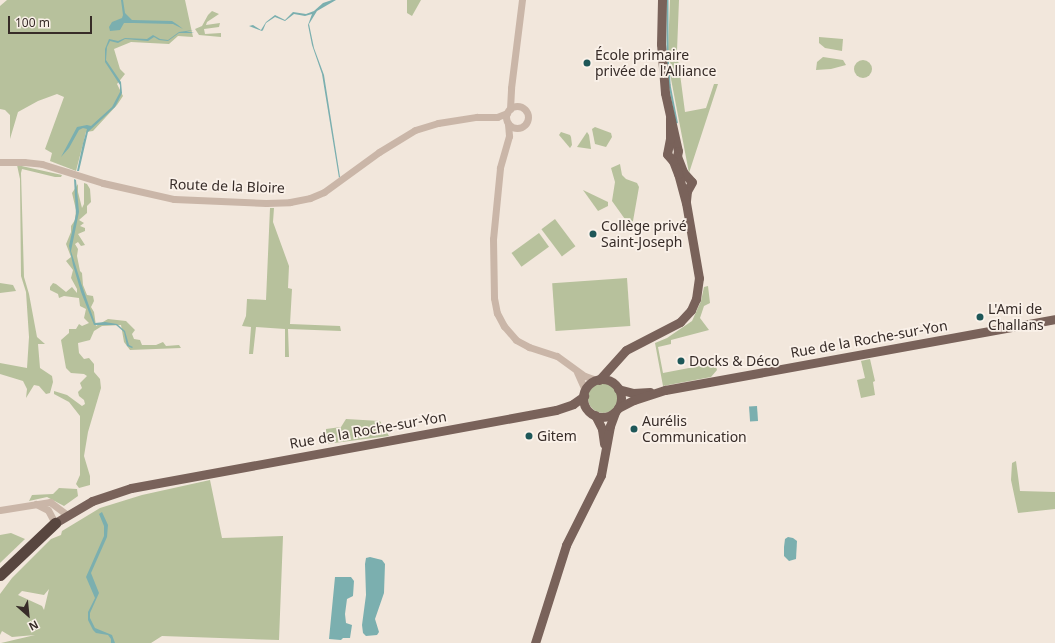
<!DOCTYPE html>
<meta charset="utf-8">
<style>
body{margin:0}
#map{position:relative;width:1055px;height:643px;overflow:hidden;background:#f2e7dc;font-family:"Noto Sans",sans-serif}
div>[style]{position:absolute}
.green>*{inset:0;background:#b7c19c;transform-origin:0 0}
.round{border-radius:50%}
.water>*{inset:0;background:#7bafaf;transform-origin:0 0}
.stream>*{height:1.5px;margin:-0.75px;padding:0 0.75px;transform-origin:0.75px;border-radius:0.75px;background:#7bafaf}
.minor>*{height:7px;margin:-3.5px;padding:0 3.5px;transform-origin:3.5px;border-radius:3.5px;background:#cab6a8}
.minor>.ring{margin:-3.5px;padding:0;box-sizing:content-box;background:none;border:7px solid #cab6a8;border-radius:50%}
.major>*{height:9px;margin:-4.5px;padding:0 4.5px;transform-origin:4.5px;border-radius:4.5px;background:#79625a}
.major>.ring{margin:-4.5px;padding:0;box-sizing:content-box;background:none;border:9px solid #79625a;border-radius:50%}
.highway>*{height:11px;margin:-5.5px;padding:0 5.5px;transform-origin:5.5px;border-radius:5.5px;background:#58463f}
.dots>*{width:11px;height:11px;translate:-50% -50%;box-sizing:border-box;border:2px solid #faf1e9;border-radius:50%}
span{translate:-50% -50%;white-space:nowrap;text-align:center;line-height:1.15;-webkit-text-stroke:3.5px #faf1e9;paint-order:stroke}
.poi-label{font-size:14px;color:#372c28}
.left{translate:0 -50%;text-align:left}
.street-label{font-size:14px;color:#372c28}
.north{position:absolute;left:8px;top:595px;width:40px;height:40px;-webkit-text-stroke:3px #faf1e9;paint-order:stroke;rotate:153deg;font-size:11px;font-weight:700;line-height:16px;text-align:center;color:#372c28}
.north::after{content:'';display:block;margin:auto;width:14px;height:18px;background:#372c28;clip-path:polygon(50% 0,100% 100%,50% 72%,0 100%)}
.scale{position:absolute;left:8px;top:16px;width:84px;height:18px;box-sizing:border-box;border:2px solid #372c28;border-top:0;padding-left:5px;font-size:12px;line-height:14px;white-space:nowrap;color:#372c28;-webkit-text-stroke:3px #faf1e9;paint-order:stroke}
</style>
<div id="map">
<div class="green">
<i style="clip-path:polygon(7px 0,185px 0,193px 37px,178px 36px,169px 44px,131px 42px,114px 49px,120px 69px,125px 74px,117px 84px,123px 96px,117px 105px,93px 131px,86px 132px,76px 171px,50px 161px,52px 153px,45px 149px,64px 97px,57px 94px,38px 101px,18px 112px,10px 139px,10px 115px,5px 110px,0 109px,0 6px)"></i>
<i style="clip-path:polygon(407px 0,421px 0,412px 16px,407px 13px)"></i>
<i style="clip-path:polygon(670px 0,679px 0,677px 51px,685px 112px,706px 108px,714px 84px,718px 84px,689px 173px,671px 79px,668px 50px)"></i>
<i style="clip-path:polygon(212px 11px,219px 14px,207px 22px,206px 25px,220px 23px,219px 27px,204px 29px,205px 34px,221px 33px,221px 37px,199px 35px,195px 29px,202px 26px,208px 15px)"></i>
<i style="clip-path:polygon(819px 37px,843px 39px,842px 51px,825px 48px,819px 43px)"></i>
<i style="clip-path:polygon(823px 57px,843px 60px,846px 65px,831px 69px,816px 70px,817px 62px)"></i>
<i class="round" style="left:854px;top:60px;width:18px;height:18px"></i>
<i style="clip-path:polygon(595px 127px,611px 133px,612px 137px,606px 147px,595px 144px,592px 129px)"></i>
<i style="clip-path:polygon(561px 132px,570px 135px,571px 137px,572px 145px,570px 148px,559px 135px)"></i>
<i style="clip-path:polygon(587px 132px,589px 135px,591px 149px,577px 147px)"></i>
<i style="clip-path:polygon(620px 164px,622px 175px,626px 179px,637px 183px,639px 187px,633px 221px,629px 223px,627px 222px,612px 201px,615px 182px,611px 168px)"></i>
<i style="clip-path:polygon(17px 165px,62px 175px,61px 177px,55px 177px,22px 169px,21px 173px,24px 277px,29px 294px,37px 337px,45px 344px,38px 344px,40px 368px,52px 376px,53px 382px,50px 393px,46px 394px,39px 386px,34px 385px,26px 398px,27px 389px,23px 381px,0 374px,0 363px,27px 368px,29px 337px,26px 292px,21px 276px,20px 179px)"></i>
<i style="clip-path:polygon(84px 183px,87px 184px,90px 189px,91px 202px,87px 206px,87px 213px,79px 220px,84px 223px,80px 226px,85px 228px,85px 231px,78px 234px,85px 245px,81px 246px,78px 242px,75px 244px,78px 249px,77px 256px,80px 271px,82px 273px,83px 285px,87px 295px,93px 296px,94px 301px,91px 307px,94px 312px,96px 326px,108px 319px,126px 321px,135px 330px,132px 334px,134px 339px,140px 340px,142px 345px,156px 345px,163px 342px,166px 346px,179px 345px,181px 348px,130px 350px,124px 342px,121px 325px,102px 326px,94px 331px,90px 340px,78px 343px,79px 353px,84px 359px,89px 358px,94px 364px,94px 372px,100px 379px,101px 388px,88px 432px,84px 456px,90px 476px,90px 485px,79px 488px,76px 484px,80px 475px,80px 416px,69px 402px,54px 394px,54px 391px,67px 395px,82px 406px,85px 404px,84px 400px,79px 396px,78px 392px,82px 388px,80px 383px,87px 376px,84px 374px,71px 373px,66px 368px,61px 340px,69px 333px,69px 329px,76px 329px,79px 324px,82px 326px,89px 323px,84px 318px,86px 309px,80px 306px,79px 298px,64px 296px,59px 298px,58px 294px,50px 290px,50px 287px,53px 283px,56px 284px,66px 292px,72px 287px,77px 293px,77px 289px,71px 278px,73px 270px,66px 261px,71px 257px,66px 244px,71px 232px,71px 226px,75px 220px,76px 210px,72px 193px,78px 184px,78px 192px,82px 208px,84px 204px)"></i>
<i style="clip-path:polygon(583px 190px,608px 202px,608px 206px,598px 211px)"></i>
<i style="clip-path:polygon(270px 208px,274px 208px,273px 222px,289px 266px,288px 288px,292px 289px,290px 324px,340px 326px,341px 331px,288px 329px,289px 357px,285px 357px,285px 329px,256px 327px,253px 354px,249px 354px,251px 327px,242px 326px,246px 316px,247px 299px,266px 300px)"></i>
<i style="left:555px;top:219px;width:34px;height:17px;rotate:53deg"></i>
<i style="left:539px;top:233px;width:17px;height:34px;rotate:54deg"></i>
<i style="left:627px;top:278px;width:48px;height:75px;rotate:86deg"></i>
<i style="clip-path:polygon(0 283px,13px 285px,16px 291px,0 293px)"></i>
<i style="clip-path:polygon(708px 286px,710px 303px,704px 306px,700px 318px,709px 330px,671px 340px,671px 344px,658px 347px,663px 373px,715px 363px,717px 370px,711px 377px,663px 386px,655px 343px,667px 338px,692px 321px,701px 301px,704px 287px)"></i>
<i style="clip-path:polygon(870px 359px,875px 381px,873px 382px,875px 395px,861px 398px,857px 380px,865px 378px,861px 361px)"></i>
<i class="round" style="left:588px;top:383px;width:30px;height:30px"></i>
<i style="clip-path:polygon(346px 419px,380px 421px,389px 436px,326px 444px,326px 429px,341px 427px)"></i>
<i style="clip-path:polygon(1016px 461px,1020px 491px,1055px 492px,1055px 509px,1018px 513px,1011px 480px,1012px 463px)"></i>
<i style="clip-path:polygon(evenodd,210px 480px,222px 538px,283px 536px,279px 640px,162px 636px,151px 643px,1px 643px,35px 635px,12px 637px,2px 631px,0 635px,0 594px,12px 578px,51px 539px,61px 535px,62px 531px,100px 508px,142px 495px,210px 480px,49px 589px,44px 610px,42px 606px,18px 595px,22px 591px,44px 595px,49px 589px)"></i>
<i style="clip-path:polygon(59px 488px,77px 489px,78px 496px,64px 506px,47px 497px,29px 501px,32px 495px,53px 494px)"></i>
<i style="clip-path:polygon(11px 533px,25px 539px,0 563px,0 535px)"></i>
</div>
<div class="water">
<i style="clip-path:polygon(121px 0,123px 0,125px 13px,132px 20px,172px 21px,178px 25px,183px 29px,173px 24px,134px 23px,124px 23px,120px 30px,110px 31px,109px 27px,112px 22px,122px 18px,123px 15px)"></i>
<i style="clip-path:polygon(332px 0,336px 0,317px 11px,309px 24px,314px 48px,324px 75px,340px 177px,339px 178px,322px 74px,312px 45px,308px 25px,312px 14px,305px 16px,294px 14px,285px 21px,275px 17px,266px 23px,263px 30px,262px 31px,249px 26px,253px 25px,261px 30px,266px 22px,275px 15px,285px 20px,293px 12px,306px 14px,314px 11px,323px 3px)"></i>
<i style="clip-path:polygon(193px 30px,186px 32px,194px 32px,190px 33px,179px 33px,168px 41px,159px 40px,154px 37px,148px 41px,125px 39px,118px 43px,110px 41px,107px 47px,106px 60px,121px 82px,122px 93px,115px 107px,88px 132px,79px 171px,77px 171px,83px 143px,87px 129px,83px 128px,79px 130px,69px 148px,61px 157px,77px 127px,87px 125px,91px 126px,112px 107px,120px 92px,120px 85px,105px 62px,105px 49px,109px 39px,118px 41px,125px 38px,147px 39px,153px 35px,160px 39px,168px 40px,179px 32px)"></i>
<i style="clip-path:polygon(74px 179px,76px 180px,79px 212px,71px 251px,81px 283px,95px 323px,105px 322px,117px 324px,125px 331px,129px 345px,133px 347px,132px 348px,127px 346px,124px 332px,116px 325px,94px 325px,81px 292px,73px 265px,69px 246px,76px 214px)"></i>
<i style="left:757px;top:406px;width:15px;height:8px;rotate:86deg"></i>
<i style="clip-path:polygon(102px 512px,108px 525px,107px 537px,91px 573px,99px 593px,90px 613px,90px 618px,95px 628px,112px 635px,115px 643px,111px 643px,111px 639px,108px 635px,96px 633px,93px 630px,88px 620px,88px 612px,95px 598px,86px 577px,104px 536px,104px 526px,99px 514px)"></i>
<i style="clip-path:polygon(788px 537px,793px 538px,797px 541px,796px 559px,789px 561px,784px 556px,784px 547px,785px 539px)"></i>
<i style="clip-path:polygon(370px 557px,382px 560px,385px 564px,384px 593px,375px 619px,379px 632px,377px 635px,366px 636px,363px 633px,362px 625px,366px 595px,365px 564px,366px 558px)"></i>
<i style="clip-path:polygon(335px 577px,351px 577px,354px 581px,353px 596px,347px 599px,345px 614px,346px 623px,352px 625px,350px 638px,343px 638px,341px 640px,329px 639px)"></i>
</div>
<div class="stream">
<i style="left:668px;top:0;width:55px;rotate:90deg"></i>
<i style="left:668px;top:55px;width:30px;rotate:86deg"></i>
<i style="left:670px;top:85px;width:38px;rotate:79deg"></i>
</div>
<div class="minor">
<i class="ring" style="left:506px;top:106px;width:15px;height:15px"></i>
<i style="left:510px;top:109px;width:21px;rotate:-87deg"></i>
<i style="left:511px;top:88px;width:89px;rotate:-82.9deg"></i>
<i style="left:508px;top:124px;width:12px;rotate:85deg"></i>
<i style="left:509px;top:136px;width:33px;rotate:106deg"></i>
<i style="left:500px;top:168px;width:71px;rotate:95.6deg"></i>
<i style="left:493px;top:239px;width:59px;rotate:89deg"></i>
<i style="left:494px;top:298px;width:15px;rotate:79deg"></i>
<i style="left:497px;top:313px;width:15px;rotate:62deg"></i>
<i style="left:504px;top:326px;width:18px;rotate:49deg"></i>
<i style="left:516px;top:340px;width:15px;rotate:28deg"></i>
<i style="left:529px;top:347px;width:29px;rotate:18deg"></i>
<i style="left:557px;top:356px;width:34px;rotate:36deg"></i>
<i style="left:585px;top:376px;width:12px;rotate:20deg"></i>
<i style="left:0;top:162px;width:24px"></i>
<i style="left:24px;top:162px;width:18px;rotate:6deg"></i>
<i style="left:42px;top:164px;width:64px;rotate:17.3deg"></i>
<i style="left:103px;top:183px;width:73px;rotate:12.7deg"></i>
<i style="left:174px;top:199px;width:92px;rotate:2.5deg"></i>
<i style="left:266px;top:203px;width:24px;rotate:-2deg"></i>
<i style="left:290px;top:202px;width:20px;rotate:-11deg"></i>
<i style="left:310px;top:198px;width:15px;rotate:-23deg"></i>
<i style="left:324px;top:192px;width:68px;rotate:-36deg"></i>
<i style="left:379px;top:152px;width:42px;rotate:-31.4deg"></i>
<i style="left:415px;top:130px;width:24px;rotate:-17deg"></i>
<i style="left:438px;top:123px;width:39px;rotate:-9deg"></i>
<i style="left:477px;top:117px;width:20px"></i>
<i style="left:497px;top:117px;width:11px;rotate:-22deg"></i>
<i style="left:577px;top:372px;width:20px;rotate:66deg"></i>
<i style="left:36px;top:504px;width:13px;rotate:27deg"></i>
<i style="left:48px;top:510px;width:15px;rotate:62deg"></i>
<i style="left:0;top:510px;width:51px;rotate:-9.1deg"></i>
<i style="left:50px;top:502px;width:21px;rotate:37deg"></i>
</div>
<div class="major">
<i style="left:662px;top:0;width:44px;rotate:91.3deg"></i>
<i style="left:661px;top:44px;width:49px;rotate:85.3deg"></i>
<i style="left:665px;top:93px;width:59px;rotate:77.4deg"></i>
<i style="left:678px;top:151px;width:5px;rotate:101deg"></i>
<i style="left:677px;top:156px;width:17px;rotate:69deg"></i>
<i style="left:683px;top:172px;width:13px;rotate:48deg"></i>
<i style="left:692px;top:182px;width:10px;rotate:119deg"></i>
<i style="left:687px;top:191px;width:10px;rotate:96deg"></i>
<i class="ring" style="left:583px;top:379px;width:29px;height:29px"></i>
<i style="left:599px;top:380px;width:40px;rotate:-48deg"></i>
<i style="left:626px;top:350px;width:61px;rotate:-27.4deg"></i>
<i style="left:680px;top:322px;width:16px;rotate:-47deg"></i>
<i style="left:691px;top:310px;width:12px;rotate:-66deg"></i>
<i style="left:696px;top:299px;width:21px;rotate:-82deg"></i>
<i style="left:699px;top:278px;width:76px;rotate:-99.8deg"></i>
<i style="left:686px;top:203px;width:30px;rotate:-105deg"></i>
<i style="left:678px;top:174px;width:14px;rotate:-111deg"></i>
<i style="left:673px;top:161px;width:9px;rotate:-131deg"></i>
<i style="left:667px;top:154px;width:15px;rotate:-79deg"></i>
<i style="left:670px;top:139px;width:21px;rotate:-90deg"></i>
<i style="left:618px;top:389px;width:16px;rotate:15deg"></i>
<i style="left:633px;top:393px;width:17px;rotate:-3deg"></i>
<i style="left:618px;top:408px;width:18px;rotate:-27deg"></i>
<i style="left:634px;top:400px;width:33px;rotate:-18deg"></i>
<i style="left:665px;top:390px;width:396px;rotate:-10.3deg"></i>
<i style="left:595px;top:415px;width:16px;rotate:63deg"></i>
<i style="left:602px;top:429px;width:15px;rotate:82deg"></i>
<i style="left:55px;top:523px;width:43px;rotate:-30.7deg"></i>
<i style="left:92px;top:501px;width:41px;rotate:-18.4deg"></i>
<i style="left:131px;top:488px;width:432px;rotate:-10.4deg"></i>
<i style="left:556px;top:410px;width:18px;rotate:-19deg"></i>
<i style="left:573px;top:404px;width:14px;rotate:-36deg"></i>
<i style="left:535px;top:643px;width:103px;rotate:-72.4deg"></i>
<i style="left:566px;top:545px;width:78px;rotate:-63.4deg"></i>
<i style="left:601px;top:475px;width:50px;rotate:-79.6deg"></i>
<i style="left:610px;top:426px;width:15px;rotate:-70deg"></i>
</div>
<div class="highway">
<i style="left:0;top:575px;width:76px;rotate:-43.4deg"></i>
</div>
<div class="dots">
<i style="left:587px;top:63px;background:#1e5758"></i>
<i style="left:593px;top:234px;background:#1e5758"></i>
<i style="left:980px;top:317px;background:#1e5758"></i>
<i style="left:681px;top:361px;background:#1e5758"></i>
<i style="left:634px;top:429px;background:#1e5758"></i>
<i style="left:529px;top:436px;background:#1e5758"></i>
</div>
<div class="poi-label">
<span class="left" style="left:595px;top:63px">École primaire<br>privée de l'Alliance</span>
<span class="left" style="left:601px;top:234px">Collège privé<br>Saint-Joseph</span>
<span class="left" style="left:988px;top:317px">L'Ami de<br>Challans</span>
<span class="left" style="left:689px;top:361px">Docks &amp; Déco</span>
<span class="left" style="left:642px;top:429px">Aurélis<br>Communication</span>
<span class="left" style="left:537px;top:436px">Gitem</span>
</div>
<div class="street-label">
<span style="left:227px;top:186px;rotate:2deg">Route de la Bloire</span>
<span style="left:869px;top:339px;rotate:-10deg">Rue de la Roche-sur-Yon</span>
<span style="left:368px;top:430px;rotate:-10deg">Rue de la Roche-sur-Yon</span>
</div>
<div class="north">N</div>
<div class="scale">100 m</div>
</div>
